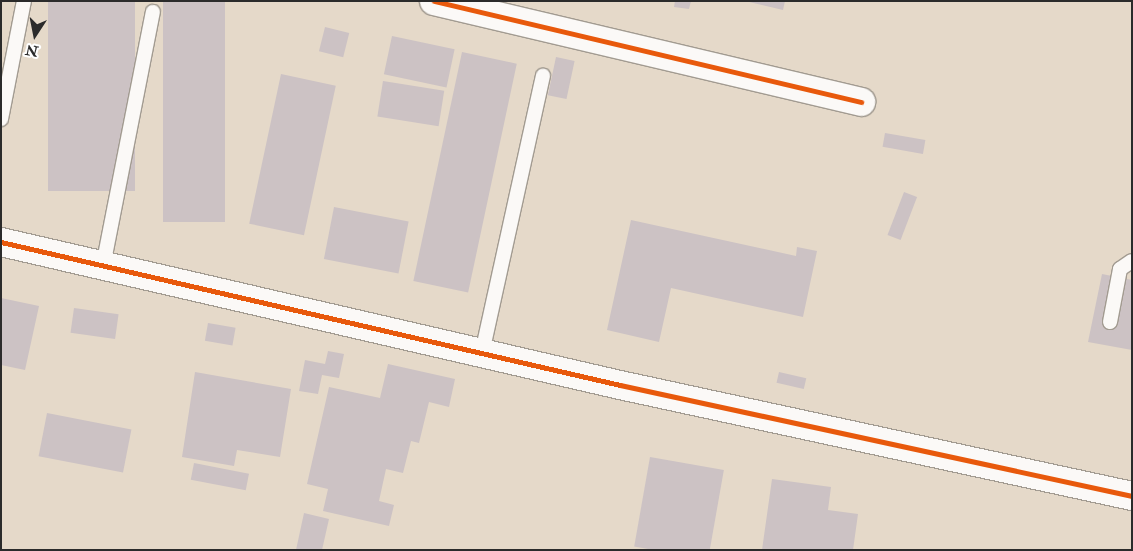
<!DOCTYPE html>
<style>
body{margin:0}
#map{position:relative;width:1133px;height:551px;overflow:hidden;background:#e5d9c9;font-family:"IM FELL Double Pica",serif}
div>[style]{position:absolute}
.building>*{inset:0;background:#ccc2c4;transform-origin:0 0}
.roads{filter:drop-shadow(1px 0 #a29b91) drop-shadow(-1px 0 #a29b91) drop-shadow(0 1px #a29b91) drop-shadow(0 -1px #a29b91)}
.service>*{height:14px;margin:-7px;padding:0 7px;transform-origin:7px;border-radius:7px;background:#fbf9f7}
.minor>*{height:28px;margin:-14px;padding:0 14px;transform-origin:14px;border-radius:14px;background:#fbf9f7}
.cycleway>*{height:5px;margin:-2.5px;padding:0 2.5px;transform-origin:2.5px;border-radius:2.5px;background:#e8590c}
span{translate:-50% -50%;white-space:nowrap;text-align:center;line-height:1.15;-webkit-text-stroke:4.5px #fff;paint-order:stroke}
.frame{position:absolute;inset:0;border:2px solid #2b2b2b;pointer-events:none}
.north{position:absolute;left:10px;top:10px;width:50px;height:50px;-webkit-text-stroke:4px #fff;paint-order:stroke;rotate:191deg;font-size:14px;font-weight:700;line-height:20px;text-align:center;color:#2b2b2b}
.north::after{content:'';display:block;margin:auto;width:18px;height:22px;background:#2b2b2b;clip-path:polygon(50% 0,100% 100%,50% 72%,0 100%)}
</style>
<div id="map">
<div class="building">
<i style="left:48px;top:1px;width:87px;height:190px"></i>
<i style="left:163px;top:1px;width:62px;height:221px"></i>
<i style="clip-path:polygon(675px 1px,691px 1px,689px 9px,674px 7px)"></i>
<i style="clip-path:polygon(745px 1px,785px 1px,783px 10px)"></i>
<i style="left:325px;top:27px;width:25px;height:25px;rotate:14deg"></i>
<i style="left:392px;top:36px;width:64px;height:39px;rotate:12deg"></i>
<i style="left:462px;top:52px;width:56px;height:234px;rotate:12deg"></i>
<i style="left:556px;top:57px;width:19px;height:39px;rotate:12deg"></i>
<i style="left:281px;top:74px;width:56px;height:153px;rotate:12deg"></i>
<i style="left:383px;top:81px;width:62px;height:36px;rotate:9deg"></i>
<i style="left:885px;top:133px;width:41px;height:14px;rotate:10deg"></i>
<i style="left:904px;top:192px;width:14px;height:46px;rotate:21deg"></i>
<i style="left:334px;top:207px;width:76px;height:53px;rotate:11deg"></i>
<i style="clip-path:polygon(631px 220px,796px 256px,797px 247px,817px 251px,803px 317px,671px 288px,659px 342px,607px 330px)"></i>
<i style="clip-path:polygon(1102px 274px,1132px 280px,1132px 350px,1088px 342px)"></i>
<i style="clip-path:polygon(1px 298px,39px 306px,25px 370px,1px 365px)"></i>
<i style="left:74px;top:308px;width:45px;height:25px;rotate:8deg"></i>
<i style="left:208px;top:323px;width:28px;height:18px;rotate:10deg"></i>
<i style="clip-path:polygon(328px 351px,344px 354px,339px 378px,322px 375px,318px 394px,299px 391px,305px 360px,325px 364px)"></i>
<i style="clip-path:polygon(388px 364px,455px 379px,449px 407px,429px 402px,419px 443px,411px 441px,403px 473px,386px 469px,379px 501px,394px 505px,389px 526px,323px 511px,328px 489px,307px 484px,329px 387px,380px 398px)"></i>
<i style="clip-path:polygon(195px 372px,291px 389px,280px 457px,237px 450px,234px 466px,182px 457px)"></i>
<i style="left:779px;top:372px;width:28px;height:11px;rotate:13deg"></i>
<i style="left:47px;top:413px;width:86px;height:44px;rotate:11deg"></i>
<i style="left:650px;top:457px;width:75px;height:91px;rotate:10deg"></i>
<i style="left:194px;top:463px;width:56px;height:17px;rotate:11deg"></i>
<i style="clip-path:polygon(772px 479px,831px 487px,828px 510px,858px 514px,853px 550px,762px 550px)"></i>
<i style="clip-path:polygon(304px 513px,329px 519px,322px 550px,296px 550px)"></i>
</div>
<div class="roads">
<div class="service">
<i style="left:1px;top:119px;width:120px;rotate:-79deg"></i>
<i style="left:103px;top:266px;width:259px;rotate:-78.9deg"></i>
<i style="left:1110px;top:322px;width:54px;rotate:-79.3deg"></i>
<i style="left:1120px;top:269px;width:14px;rotate:-34deg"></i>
<i style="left:482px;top:353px;width:284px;rotate:-77.6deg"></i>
</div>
<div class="minor">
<i style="left:434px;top:1px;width:439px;rotate:13.3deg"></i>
<i style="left:1px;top:242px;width:635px;rotate:13.01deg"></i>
<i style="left:620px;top:385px;width:524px;rotate:12.23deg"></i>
</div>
</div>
<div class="cycleway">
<i style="left:434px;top:1px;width:439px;rotate:13.3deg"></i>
<i style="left:1px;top:242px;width:635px;rotate:13.01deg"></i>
<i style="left:620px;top:385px;width:524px;rotate:12.23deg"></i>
</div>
<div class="frame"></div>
<div class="north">N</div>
</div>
